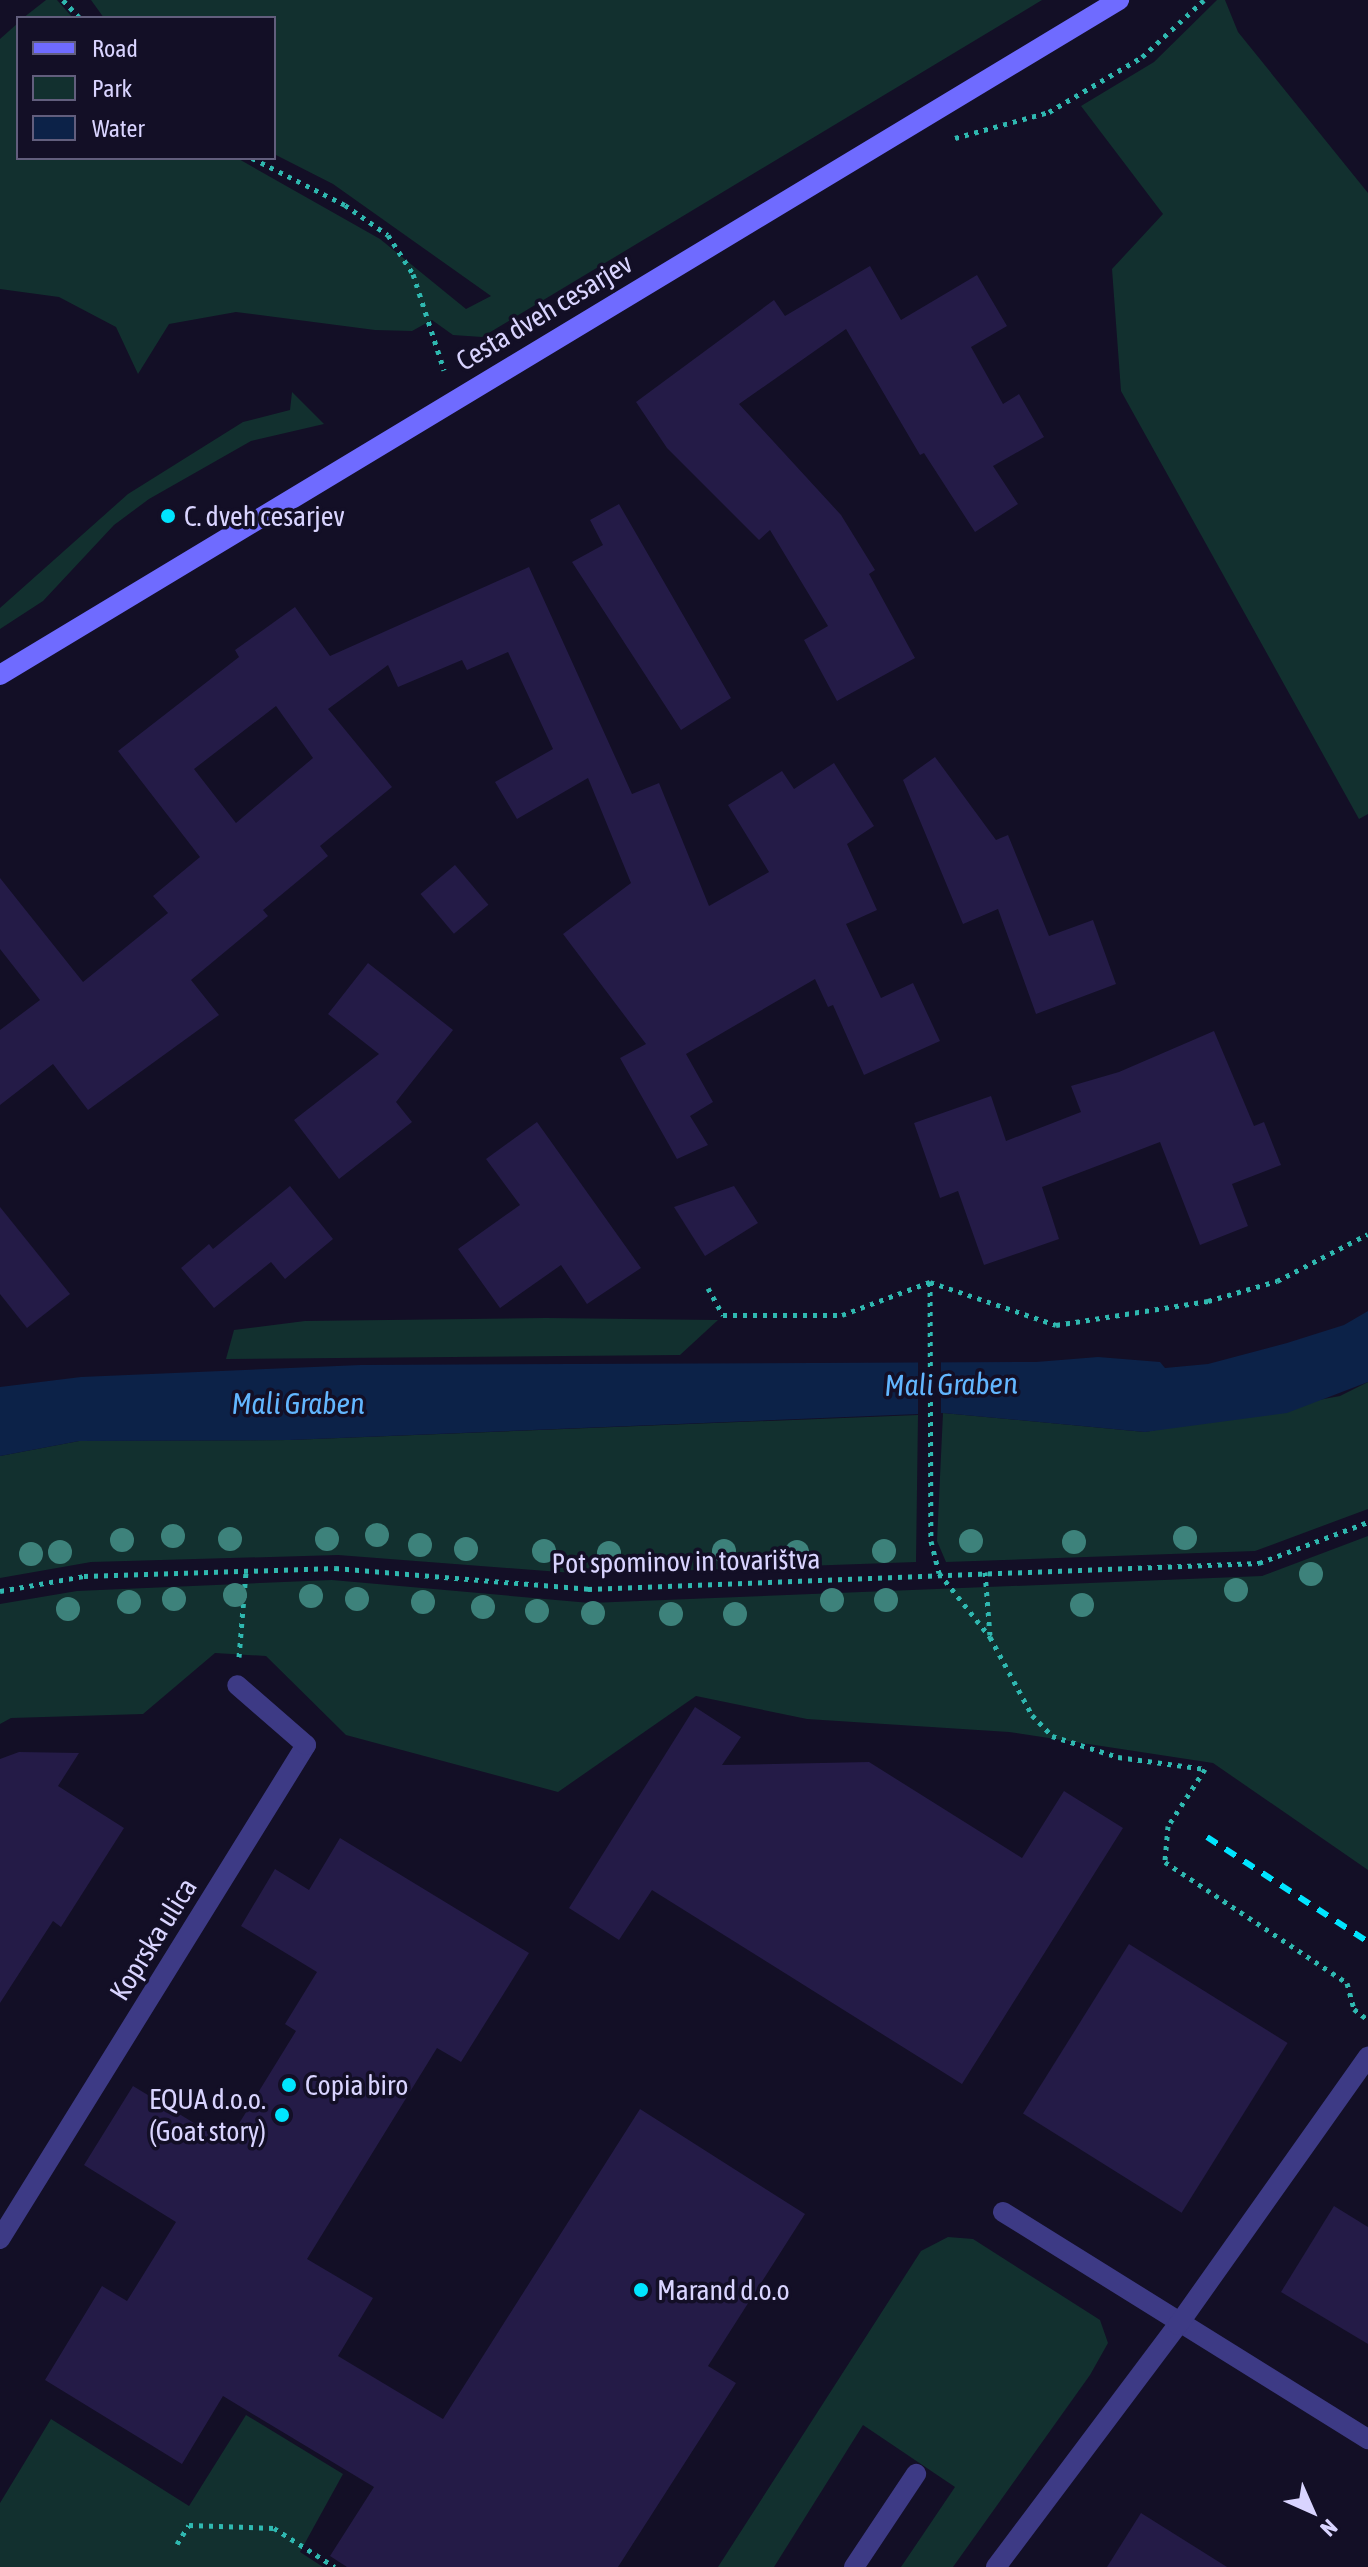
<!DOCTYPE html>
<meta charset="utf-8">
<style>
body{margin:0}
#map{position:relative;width:1368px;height:2567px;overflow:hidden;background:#130f26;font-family:"Asap Condensed",sans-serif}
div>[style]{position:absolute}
.green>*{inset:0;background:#12302f}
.water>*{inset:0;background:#0c2248}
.pier>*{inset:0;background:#130f26;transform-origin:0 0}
.building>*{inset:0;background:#241b47;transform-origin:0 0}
.path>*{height:5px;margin-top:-2.5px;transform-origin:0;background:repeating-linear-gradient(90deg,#2fb8b0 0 4px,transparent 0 10px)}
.lane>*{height:20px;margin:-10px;padding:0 10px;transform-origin:10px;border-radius:10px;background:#3d3a85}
.street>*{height:20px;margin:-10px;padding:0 10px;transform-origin:10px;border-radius:10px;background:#3d3a85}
.secondary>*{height:20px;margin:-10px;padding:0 10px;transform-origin:10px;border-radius:10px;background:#6f6bff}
.rail>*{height:6px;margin-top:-3px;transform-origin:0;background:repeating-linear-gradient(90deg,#00e5ff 0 12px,transparent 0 22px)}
.trees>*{width:24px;height:24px;margin:-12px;border-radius:50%;background:#3d827b}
.dots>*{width:22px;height:22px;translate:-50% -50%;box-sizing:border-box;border:4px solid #130f26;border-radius:50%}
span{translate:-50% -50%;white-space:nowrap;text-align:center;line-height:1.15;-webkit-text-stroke:7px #130f26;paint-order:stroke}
.street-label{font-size:28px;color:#d9d4ff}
.poi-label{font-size:28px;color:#d9d4ff}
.left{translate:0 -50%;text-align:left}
.right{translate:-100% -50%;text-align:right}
.water-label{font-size:30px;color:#62b6ff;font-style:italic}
.legend{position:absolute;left:16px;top:16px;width:260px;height:144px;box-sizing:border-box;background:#130f26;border:2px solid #625e7d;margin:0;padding:10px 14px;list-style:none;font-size:24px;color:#d9d4ff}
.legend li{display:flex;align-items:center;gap:16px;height:40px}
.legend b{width:40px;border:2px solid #625e7d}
.north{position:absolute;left:1272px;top:2471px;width:80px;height:80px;-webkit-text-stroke:6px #130f26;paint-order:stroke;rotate:135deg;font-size:22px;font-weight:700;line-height:32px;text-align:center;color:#d9d4ff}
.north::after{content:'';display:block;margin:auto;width:28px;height:36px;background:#d9d4ff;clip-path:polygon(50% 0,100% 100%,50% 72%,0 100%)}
</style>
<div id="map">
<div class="green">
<i style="clip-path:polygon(46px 0,57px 0,73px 18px,23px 18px)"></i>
<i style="clip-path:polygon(91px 0,1042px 0,482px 337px,453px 335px,432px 320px,412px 331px,375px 330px,236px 312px,169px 324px,138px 374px,116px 327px,59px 297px,0 289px,0 39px,18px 23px,18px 158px,237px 158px,380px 239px,466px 309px,491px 296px,333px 184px,274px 154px,274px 18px,104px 18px)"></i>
<i style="clip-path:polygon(1217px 0,1225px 0,1238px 32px,1368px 193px,1368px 814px,1359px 819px,1121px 391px,1112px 269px,1163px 214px,1081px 106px,1154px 62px)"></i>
<i style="clip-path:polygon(292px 392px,324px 424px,251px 441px,149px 499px,114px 525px,43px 601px,0 629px,0 608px,128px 494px,243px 422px,290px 410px)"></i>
<i style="clip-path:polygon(546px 1318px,718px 1320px,680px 1355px,226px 1359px,234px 1330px,305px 1321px)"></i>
<i style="clip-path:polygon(1368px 1382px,1368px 1509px,1255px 1551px,946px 1562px,937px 1541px,943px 1413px,1145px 1432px,1340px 1396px)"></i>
<i style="clip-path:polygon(918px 1415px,916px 1562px,586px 1574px,338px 1555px,91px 1562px,0 1578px,0 1456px,79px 1441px,289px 1440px)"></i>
<i style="clip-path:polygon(1368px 1536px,1368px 1870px,1213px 1763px,1009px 1732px,807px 1719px,696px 1696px,558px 1792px,346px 1735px,266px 1656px,215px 1653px,143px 1714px,11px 1718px,0 1724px,0 1604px,77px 1591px,332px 1580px,590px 1603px,1262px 1576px)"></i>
<i style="clip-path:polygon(948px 2237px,973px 2239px,1100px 2320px,1108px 2343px,1090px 2375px,953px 2567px,901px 2567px,955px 2487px,863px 2425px,774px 2567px,718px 2567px,921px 2251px)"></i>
<i style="clip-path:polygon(246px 2415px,343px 2474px,300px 2552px,323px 2567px,0 2567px,0 2503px,51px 2419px,189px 2506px)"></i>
</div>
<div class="water">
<i style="clip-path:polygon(1368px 1311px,1368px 1382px,1287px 1413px,1145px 1432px,943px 1413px,289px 1440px,79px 1441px,0 1456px,0 1387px,81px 1377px,361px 1365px,1036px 1362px,1098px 1357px,1160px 1362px,1165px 1368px,1208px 1364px,1287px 1343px,1344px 1325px)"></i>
</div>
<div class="pier">
<i style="left:918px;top:1357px;width:23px;height:61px"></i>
</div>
<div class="building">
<i style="clip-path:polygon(870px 266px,901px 320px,977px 275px,1007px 326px,971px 347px,1003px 404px,1019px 394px,1044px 437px,993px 466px,1018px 504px,975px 532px,924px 453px,920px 455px,846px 329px,739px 404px,841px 515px,875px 570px,869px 574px,915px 658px,837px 701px,804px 640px,828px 626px,770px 530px,759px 540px,667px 448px,636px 402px,774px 300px,785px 316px)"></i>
<i style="clip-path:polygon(619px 504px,731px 698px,681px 730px,572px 562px,603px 545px,590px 520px)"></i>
<i style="clip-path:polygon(evenodd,529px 567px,632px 794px,659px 783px,709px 906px,769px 872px,728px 805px,782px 771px,794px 789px,834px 763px,874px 826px,847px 844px,877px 910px,846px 924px,881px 998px,913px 983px,940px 1041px,864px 1075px,833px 1005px,828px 1007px,815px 979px,686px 1054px,713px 1102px,690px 1116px,708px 1145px,677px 1159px,620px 1058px,646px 1044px,563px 934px,631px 883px,588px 778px,517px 819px,495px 782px,553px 749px,508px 652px,467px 670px,462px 660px,398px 687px,388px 665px,328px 709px,392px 787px,320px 846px,328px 856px,263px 910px,268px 916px,191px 980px,219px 1015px,88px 1110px,53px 1064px,0 1105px,0 1030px,40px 1000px,0 949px,0 878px,83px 982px,168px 913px,153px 896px,200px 857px,118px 751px,239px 657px,235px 650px,295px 607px,330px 656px,529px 567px,276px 706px,313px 758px,236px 823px,194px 769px,276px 706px)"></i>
<i style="clip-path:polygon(935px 757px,996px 840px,1008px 835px,1049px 936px,1093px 920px,1116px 984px,1036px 1014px,998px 909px,963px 924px,903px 780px)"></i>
<i style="left:455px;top:865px;width:52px;height:45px;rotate:50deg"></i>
<i style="clip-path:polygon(368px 963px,453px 1030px,396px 1102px,412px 1122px,339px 1179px,294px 1120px,379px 1054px,328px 1014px)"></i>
<i style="clip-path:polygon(1214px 1031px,1254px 1126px,1264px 1122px,1281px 1165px,1232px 1184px,1248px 1226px,1200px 1245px,1160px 1142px,1042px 1187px,1059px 1239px,984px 1265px,958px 1191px,940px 1198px,914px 1123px,991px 1096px,1006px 1141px,1081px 1112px,1071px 1086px,1119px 1072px)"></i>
<i style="clip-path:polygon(537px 1122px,641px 1268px,587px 1304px,561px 1265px,500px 1308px,458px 1249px,520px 1205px,486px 1159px)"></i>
<i style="clip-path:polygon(290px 1186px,333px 1239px,285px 1279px,271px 1262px,214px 1308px,181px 1268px,209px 1244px,213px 1249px)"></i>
<i style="clip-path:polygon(734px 1186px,758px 1223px,705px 1256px,674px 1207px)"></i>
<i style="clip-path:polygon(0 1207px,70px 1294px,27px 1328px,0 1294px)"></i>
<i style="clip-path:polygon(695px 1707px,741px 1737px,722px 1765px,869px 1762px,1022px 1858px,1064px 1791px,1123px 1828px,962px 2084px,652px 1890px,619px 1940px,569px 1908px)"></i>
<i style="clip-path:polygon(19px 1752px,79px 1753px,58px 1786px,124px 1828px,61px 1927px,53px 1921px,0 2003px,0 1759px)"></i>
<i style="clip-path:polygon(340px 1838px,529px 1953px,461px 2062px,437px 2048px,307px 2259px,373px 2298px,338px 2356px,443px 2419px,640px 2109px,805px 2214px,708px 2366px,736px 2383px,618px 2567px,347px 2567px,330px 2556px,374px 2487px,223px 2396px,182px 2464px,45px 2380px,102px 2286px,127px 2301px,176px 2222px,84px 2165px,133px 2086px,227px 2143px,296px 2031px,285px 2024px,317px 1972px,241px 1926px,275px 1869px,309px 1890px)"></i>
<i style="left:1129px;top:1944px;width:187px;height:200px;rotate:32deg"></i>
<i style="clip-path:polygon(1334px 2206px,1368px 2227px,1368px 2344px,1281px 2292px)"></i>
<i style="clip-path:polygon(1141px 2513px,1227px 2567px,1107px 2567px)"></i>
</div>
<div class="path">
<i style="left:63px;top:0;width:25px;rotate:47deg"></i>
<i style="left:955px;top:138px;width:98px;rotate:-15.5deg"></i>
<i style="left:1049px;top:112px;width:108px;rotate:-30.6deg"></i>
<i style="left:1142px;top:57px;width:84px;rotate:-42.6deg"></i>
<i style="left:252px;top:158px;width:104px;rotate:26.8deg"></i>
<i style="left:345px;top:205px;width:52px;rotate:34.9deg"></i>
<i style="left:388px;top:235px;width:46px;rotate:57.3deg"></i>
<i style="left:413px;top:274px;width:101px;rotate:72.1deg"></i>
<i style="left:930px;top:1282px;width:259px;rotate:89.8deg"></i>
<i style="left:931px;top:1541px;width:33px;rotate:76deg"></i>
<i style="left:939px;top:1573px;width:82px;rotate:51.4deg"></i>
<i style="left:990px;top:1637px;width:89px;rotate:61.7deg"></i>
<i style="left:1032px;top:1715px;width:29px;rotate:46deg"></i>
<i style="left:1052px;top:1736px;width:69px;rotate:17.7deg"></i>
<i style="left:1118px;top:1757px;width:88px;rotate:7.9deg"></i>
<i style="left:1205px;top:1769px;width:68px;rotate:123deg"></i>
<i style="left:1168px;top:1826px;width:36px;rotate:95deg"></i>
<i style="left:1165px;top:1862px;width:219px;rotate:33.6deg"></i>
<i style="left:1347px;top:1983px;width:27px;rotate:75deg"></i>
<i style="left:1354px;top:2009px;width:18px;rotate:38deg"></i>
<i style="left:708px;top:1288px;width:31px;rotate:61deg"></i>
<i style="left:723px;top:1315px;width:119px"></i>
<i style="left:842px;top:1315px;width:94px;rotate:-20.6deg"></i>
<i style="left:930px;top:1282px;width:133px;rotate:18.8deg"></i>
<i style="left:1056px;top:1325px;width:154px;rotate:-9deg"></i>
<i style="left:1208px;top:1301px;width:72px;rotate:-16.2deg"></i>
<i style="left:1277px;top:1281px;width:102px;rotate:-27.3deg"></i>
<i style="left:985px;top:1572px;width:63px;rotate:85.5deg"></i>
<i style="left:0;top:1591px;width:85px;rotate:-10.1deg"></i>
<i style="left:84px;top:1576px;width:251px;rotate:-1.8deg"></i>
<i style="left:335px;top:1568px;width:254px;rotate:4.7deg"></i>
<i style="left:588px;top:1589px;width:672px;rotate:-2.22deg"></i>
<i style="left:1259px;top:1563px;width:116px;rotate:-20.6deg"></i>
<i style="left:239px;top:1657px;width:86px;rotate:-85.3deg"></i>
<i style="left:177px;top:2544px;width:22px;rotate:-58deg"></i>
<i style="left:189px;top:2525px;width:85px;rotate:2deg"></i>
<i style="left:274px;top:2528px;width:72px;rotate:32.6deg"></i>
</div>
<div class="lane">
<i style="left:854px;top:2567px;width:112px;rotate:-56.3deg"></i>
</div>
<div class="street">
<i style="left:1003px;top:2212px;width:430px;rotate:31.9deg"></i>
<i style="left:0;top:2239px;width:581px;rotate:-58.22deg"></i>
<i style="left:306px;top:1745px;width:91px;rotate:-139deg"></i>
<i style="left:996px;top:2567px;width:303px;rotate:-53.1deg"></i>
<i style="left:1178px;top:2325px;width:329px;rotate:-54.7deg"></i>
</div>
<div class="secondary">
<i style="left:0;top:675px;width:1307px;rotate:-31.1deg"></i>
</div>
<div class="rail">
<i style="left:1207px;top:1837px;width:192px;rotate:33.1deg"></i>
</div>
<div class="trees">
<i style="left:377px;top:1535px"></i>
<i style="left:173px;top:1536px"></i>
<i style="left:1185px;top:1538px"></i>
<i style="left:230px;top:1539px"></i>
<i style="left:327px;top:1539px"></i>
<i style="left:122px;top:1540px"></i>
<i style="left:971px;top:1541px"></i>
<i style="left:1074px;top:1542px"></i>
<i style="left:420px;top:1545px"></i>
<i style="left:466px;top:1549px"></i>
<i style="left:544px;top:1551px"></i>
<i style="left:724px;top:1551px"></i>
<i style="left:884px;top:1551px"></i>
<i style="left:60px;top:1552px"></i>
<i style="left:797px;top:1552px"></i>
<i style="left:609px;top:1553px"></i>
<i style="left:31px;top:1554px"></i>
<i style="left:1311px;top:1574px"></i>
<i style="left:1236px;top:1590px"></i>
<i style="left:235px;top:1595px"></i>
<i style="left:311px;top:1596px"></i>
<i style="left:174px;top:1599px"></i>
<i style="left:357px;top:1599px"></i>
<i style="left:832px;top:1600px"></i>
<i style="left:886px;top:1600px"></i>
<i style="left:129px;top:1602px"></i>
<i style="left:423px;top:1602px"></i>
<i style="left:1082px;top:1605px"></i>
<i style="left:483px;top:1607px"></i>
<i style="left:68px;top:1609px"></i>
<i style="left:537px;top:1611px"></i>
<i style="left:593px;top:1613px"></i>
<i style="left:671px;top:1614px"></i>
<i style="left:735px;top:1614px"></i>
</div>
<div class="dots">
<i style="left:168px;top:516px;background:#00e5ff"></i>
<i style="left:289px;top:2085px;background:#00e5ff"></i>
<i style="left:282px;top:2115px;background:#00e5ff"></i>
<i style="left:641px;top:2290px;background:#00e5ff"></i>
</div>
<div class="street-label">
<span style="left:544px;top:312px;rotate:-31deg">Cesta dveh cesarjev</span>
<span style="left:686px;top:1561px;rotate:-1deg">Pot spominov in tovarištva</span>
<span style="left:153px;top:1939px;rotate:-58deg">Koprska ulica</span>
</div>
<div class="poi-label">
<span class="left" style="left:184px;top:516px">C. dveh cesarjev</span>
<span class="left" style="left:305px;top:2085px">Copia biro</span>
<span class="right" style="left:266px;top:2115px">EQUA d.o.o.<br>(Goat story)</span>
<span class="left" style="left:657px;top:2290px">Marand d.o.o</span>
</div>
<div class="water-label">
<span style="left:951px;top:1384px;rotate:-1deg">Mali Graben</span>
<span style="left:298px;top:1403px">Mali Graben</span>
</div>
<ul class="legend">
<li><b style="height:10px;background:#6f6bff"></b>Road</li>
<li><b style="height:22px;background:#12302f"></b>Park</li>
<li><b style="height:22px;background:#0c2248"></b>Water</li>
</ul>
<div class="north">N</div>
</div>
